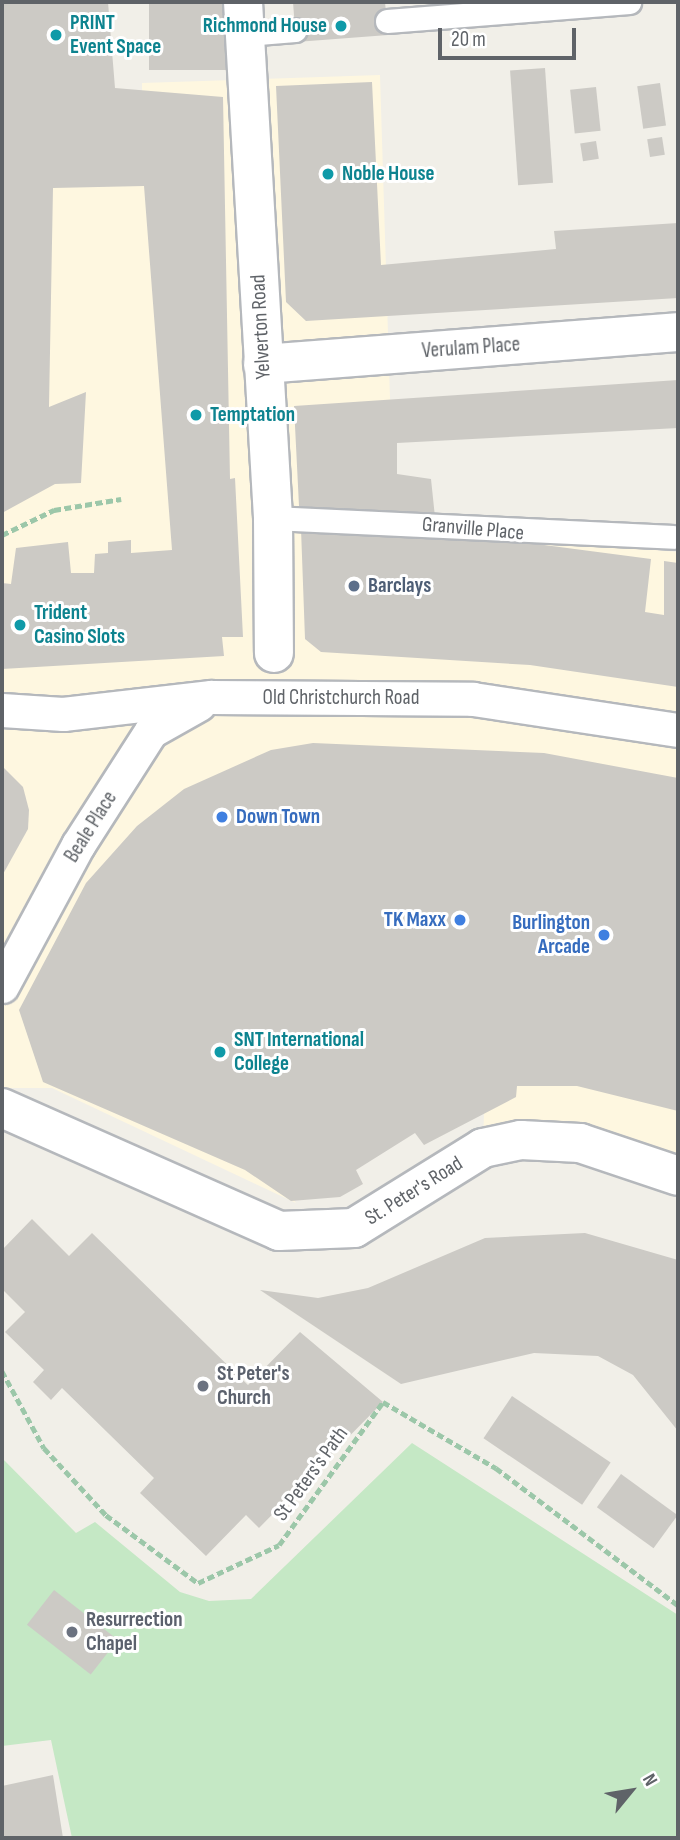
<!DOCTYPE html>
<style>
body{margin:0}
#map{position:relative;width:680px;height:1840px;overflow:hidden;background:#f1efe8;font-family:"Sofia Sans Condensed",sans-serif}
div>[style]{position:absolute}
.commercial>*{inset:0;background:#fef7e0}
.green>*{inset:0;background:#c5e8c5}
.building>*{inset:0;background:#cccac5;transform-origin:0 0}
.path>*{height:4.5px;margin-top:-2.25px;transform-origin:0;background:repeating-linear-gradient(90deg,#9cc7a9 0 7px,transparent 0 10.5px)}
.roads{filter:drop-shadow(2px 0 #b5b8bc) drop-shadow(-2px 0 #b5b8bc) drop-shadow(0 2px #b5b8bc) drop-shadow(0 -2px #b5b8bc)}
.service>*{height:23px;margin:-11.5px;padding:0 11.5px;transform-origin:11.5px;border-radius:11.5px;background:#fff}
.pedestrian>*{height:33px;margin:-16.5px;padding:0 16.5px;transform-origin:16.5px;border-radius:16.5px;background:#fff}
.minor>*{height:38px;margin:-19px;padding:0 19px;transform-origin:19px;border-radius:19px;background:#fff}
.dots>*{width:19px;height:19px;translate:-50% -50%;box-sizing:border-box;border:4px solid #fff;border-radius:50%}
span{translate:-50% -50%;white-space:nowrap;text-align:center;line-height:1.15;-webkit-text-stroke:6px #fff;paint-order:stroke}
.culture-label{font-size:21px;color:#0d838f;font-weight:700}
.left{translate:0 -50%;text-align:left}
.right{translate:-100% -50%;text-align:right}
.street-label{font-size:21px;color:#5f6368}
.service-label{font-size:21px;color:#4e5e75;font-weight:700}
.shop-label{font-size:21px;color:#366cbe;font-weight:700}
.worship-label{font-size:21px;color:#5b616d;font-weight:700}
.frame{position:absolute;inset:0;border:4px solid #5f6368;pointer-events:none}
.north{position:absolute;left:596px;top:1756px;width:70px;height:70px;-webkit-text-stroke:5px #fff;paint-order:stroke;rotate:60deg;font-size:19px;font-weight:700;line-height:28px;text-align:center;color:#5f6368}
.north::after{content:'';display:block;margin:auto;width:24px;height:32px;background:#5f6368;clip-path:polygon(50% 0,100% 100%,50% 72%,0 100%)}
.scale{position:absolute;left:438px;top:28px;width:138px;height:32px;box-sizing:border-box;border:4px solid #5f6368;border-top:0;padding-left:9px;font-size:21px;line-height:24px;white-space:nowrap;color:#5f6368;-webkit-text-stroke:5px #fff;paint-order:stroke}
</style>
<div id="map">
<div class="commercial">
<i style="clip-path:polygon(380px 75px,394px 527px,678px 552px,678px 1173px,483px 1148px,488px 970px,193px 1064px,296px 1203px,52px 1088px,2px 1088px,2px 186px,143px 186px,142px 83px)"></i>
</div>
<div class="green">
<i style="clip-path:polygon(412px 1443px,678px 1615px,678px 1838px,72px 1838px,51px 1740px,2px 1746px,2px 1458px,76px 1533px,95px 1522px,180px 1592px,209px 1601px,251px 1599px)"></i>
</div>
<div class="building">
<i style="clip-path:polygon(2px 2px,108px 2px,115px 88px,223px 97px,230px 479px,235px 478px,243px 637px,222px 637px,224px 656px,2px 669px,2px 583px,11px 584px,16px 548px,68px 542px,71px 573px,94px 573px,95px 554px,108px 553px,108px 542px,131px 540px,131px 553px,172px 550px,144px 186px,53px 188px,49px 407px,86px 392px,81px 483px,55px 484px,2px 513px)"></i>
<i style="left:149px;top:2px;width:78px;height:68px"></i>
<i style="clip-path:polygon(293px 2px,385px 2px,388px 35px,296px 42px)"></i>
<i style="left:545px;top:68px;width:115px;height:35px;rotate:86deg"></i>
<i style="clip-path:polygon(372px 82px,381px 265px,556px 249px,554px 231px,678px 223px,678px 298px,306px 321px,286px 302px,276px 86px)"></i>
<i style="left:660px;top:83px;width:43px;height:23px;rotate:82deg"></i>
<i style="left:596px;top:87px;width:44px;height:26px;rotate:84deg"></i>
<i style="left:662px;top:137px;width:18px;height:15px;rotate:81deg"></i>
<i style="left:596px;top:141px;width:18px;height:16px;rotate:81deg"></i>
<i style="clip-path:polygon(678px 380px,678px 428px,397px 443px,397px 474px,431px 479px,435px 517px,299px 506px,294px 406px)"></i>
<i style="clip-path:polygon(301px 529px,490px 538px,651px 559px,645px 612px,664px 615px,664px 561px,678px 563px,678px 687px,530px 665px,321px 652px,305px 639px)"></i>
<i style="clip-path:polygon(313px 743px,544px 753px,678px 778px,678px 1111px,577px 1086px,517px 1086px,516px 1097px,424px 1145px,415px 1133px,356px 1170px,363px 1184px,340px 1197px,291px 1201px,245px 1170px,43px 1082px,19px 1010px,86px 883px,137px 826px,184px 789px,271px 750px)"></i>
<i style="clip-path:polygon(2px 766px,23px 787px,29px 810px,28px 829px,2px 876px)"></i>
<i style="clip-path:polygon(32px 1219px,69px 1256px,92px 1233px,248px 1385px,300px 1332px,383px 1402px,259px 1528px,246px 1515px,206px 1556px,140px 1493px,154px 1478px,62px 1388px,51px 1400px,33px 1382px,44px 1370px,5px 1332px,25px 1312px,2px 1289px,2px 1250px)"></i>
<i style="clip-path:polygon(585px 1233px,678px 1260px,678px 1431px,633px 1375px,598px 1356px,534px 1353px,401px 1384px,260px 1290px,318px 1298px,368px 1288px,485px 1238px)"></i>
<i style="left:512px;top:1396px;width:119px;height:51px;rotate:34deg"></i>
<i style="left:621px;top:1474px;width:70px;height:41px;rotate:36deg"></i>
<i style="left:54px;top:1590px;width:81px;height:44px;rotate:38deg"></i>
<i style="clip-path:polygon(53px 1775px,63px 1838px,2px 1838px,2px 1786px)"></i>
</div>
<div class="path">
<i style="left:2px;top:535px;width:58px;rotate:-25.7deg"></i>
<i style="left:54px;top:510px;width:68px;rotate:-9.3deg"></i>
<i style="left:2px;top:1371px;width:88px;rotate:61.4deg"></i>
<i style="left:44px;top:1448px;width:91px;rotate:47.2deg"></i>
<i style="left:106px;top:1515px;width:114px;rotate:36.5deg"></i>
<i style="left:198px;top:1583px;width:89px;rotate:-25.1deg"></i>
<i style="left:279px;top:1545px;width:177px;rotate:-54deg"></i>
<i style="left:383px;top:1402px;width:131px;rotate:30.3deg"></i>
<i style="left:496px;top:1468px;width:228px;rotate:37deg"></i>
</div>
<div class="roads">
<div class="service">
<i style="left:387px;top:21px;width:243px;rotate:-4.5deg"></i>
<i style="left:246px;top:34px;width:49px;rotate:-4.7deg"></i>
<i style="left:273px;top:518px;width:400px;rotate:2.7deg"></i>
</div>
<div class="pedestrian">
<i style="left:2px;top:710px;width:61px;rotate:3.8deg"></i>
<i style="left:63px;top:714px;width:149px;rotate:-6.6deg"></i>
<i style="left:211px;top:697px;width:262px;rotate:0.4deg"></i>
<i style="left:473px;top:699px;width:207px;rotate:8.6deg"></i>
<i style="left:2px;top:986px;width:160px;rotate:-61.7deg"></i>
<i style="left:78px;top:845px;width:135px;rotate:-57.4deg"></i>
<i style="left:151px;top:731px;width:55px;rotate:-29.4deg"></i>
</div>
<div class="minor">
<i style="left:243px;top:2px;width:517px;rotate:86.67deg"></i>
<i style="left:273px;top:518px;width:135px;rotate:89.6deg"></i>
<i style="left:263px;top:364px;width:416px;rotate:-4.4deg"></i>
<i style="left:2px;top:1108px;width:303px;rotate:23.9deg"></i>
<i style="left:279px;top:1231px;width:75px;rotate:-2.3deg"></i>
<i style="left:354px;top:1228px;width:152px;rotate:-31.8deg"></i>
<i style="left:483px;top:1148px;width:39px;rotate:-12deg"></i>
<i style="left:521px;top:1140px;width:59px;rotate:2.9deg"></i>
<i style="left:580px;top:1143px;width:103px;rotate:18.6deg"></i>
</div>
</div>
<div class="dots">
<i style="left:341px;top:26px;background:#0f9aa8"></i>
<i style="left:56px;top:35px;background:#0f9aa8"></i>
<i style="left:328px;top:174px;background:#0f9aa8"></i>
<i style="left:196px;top:415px;background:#0f9aa8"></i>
<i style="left:354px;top:586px;background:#5c6f8a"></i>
<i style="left:20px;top:625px;background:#0f9aa8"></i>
<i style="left:222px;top:817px;background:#3f7fe0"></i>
<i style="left:460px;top:920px;background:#3f7fe0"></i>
<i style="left:604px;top:935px;background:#3f7fe0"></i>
<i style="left:220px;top:1052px;background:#0f9aa8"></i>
<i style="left:203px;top:1386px;background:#6b7280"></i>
<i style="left:72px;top:1632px;background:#6b7280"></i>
</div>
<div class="culture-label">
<span class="left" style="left:70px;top:35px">PRINT<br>Event Space</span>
<span class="right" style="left:327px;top:26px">Richmond House</span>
<span class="left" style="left:342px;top:174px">Noble House</span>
<span class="left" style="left:210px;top:415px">Temptation</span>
<span class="left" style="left:34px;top:625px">Trident<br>Casino Slots</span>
<span class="left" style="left:234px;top:1052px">SNT International<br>College</span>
</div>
<div class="street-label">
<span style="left:261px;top:327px;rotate:-93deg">Yelverton Road</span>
<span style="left:471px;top:348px;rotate:-4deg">Verulam Place</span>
<span style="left:473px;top:529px;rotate:5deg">Granville Place</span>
<span style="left:341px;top:698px">Old Christchurch Road</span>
<span style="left:91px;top:827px;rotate:-58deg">Beale Place</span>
<span style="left:414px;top:1191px;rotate:-32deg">St. Peter's Road</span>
<span style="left:311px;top:1474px;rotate:-54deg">St Peters's Path</span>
</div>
<div class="service-label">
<span class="left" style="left:368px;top:586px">Barclays</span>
</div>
<div class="shop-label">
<span class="left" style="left:236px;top:817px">Down Town</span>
<span class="right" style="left:446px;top:920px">TK Maxx</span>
<span class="right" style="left:590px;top:935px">Burlington<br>Arcade</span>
</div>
<div class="worship-label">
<span class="left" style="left:217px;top:1386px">St Peter's<br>Church</span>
<span class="left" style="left:86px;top:1632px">Resurrection<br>Chapel</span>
</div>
<div class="frame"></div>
<div class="north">N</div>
<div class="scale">20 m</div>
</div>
